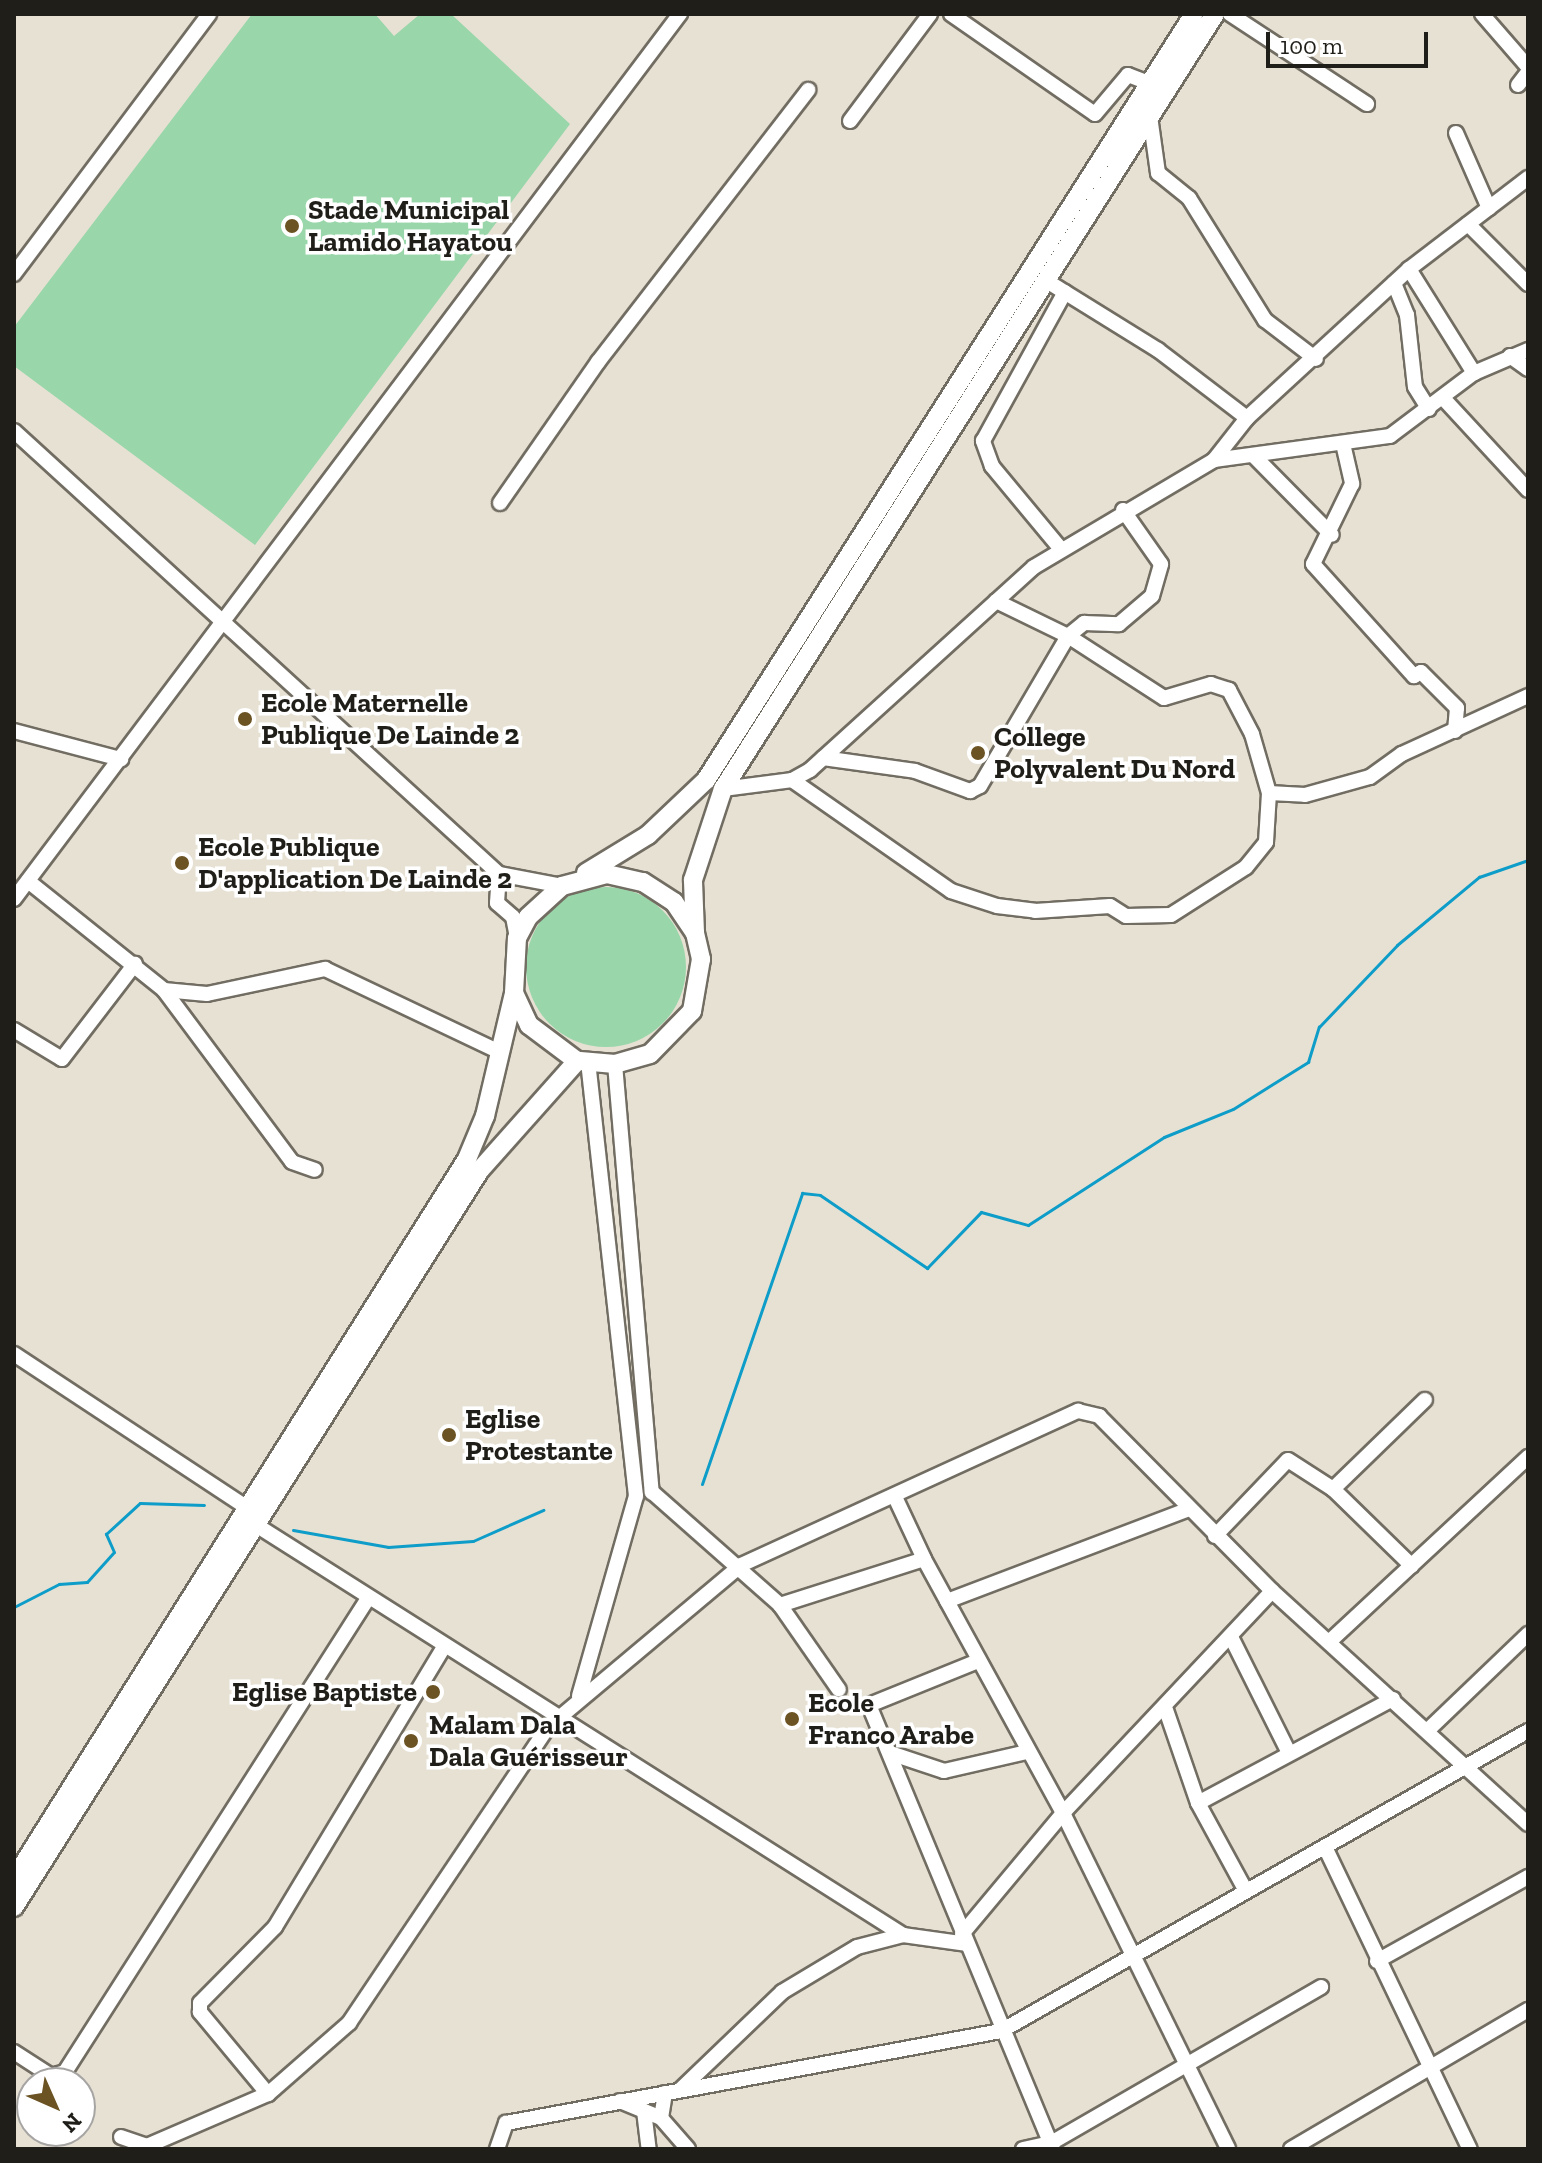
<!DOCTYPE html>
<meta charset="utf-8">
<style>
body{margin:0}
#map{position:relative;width:1542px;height:2163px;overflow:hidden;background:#e7e1d4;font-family:"Zilla Slab",serif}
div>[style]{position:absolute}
.green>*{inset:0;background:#99d6a9}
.round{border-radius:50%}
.stream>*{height:3px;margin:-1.5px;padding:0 1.5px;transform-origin:1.5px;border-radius:1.5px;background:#0d9dc8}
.roads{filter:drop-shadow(2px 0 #726d62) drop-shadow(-2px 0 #726d62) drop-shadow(0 2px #726d62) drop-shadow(0 -2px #726d62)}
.minor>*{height:14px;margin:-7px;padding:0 7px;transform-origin:7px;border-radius:7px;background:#fff}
.major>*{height:18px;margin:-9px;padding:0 9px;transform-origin:9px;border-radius:9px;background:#fff}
.dots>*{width:22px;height:22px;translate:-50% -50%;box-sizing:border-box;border:4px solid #fff;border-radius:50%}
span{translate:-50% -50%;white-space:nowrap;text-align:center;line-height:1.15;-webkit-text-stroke:7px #fff;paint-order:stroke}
.poi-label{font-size:28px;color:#201e19;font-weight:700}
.left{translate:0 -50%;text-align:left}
.right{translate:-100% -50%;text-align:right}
.frame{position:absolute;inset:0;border:16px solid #201e19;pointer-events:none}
.north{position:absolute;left:16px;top:2067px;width:80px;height:80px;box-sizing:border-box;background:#fff;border:2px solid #a6a5a3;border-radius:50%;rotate:135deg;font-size:22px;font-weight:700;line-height:32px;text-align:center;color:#201e19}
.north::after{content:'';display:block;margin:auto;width:28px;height:36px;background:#6b5323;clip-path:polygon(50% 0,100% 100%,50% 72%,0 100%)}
.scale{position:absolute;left:1266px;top:32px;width:162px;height:36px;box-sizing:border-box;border:4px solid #201e19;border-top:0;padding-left:10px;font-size:24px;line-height:28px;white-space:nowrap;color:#201e19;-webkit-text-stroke:6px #fff;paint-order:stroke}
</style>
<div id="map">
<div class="green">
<i style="clip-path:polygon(252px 14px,375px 14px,394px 36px,420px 14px,451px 14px,570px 124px,255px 545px,14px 366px,14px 327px)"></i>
<i class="round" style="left:526px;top:887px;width:160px;height:160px"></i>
</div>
<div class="stream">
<i style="left:702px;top:1484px;width:308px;rotate:-71deg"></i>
<i style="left:802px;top:1193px;width:18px;rotate:6deg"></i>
<i style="left:820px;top:1195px;width:130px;rotate:34.3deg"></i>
<i style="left:927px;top:1268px;width:78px;rotate:-46deg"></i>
<i style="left:981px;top:1212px;width:49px;rotate:15.5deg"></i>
<i style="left:1028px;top:1225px;width:162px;rotate:-32.9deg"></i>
<i style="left:1164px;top:1137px;width:74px;rotate:-22.1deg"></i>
<i style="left:1233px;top:1109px;width:89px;rotate:-32.1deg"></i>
<i style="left:1308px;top:1062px;width:37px;rotate:-73deg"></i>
<i style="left:1319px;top:1027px;width:113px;rotate:-46.4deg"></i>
<i style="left:1397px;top:945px;width:107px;rotate:-39.7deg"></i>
<i style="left:1479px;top:877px;width:52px;rotate:-19.1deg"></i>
<i style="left:293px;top:1530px;width:97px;rotate:10.1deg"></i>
<i style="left:388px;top:1547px;width:85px;rotate:-4deg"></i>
<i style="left:473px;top:1541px;width:77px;rotate:-23.9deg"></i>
<i style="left:14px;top:1607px;width:51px;rotate:-27.1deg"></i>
<i style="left:59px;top:1584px;width:28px;rotate:-4deg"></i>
<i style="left:87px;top:1582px;width:40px;rotate:-48deg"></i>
<i style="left:114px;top:1552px;width:20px;rotate:-114deg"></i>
<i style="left:106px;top:1534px;width:46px;rotate:-42.4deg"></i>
<i style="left:140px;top:1503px;width:64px;rotate:1.8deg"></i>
</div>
<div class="roads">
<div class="minor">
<i style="left:951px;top:14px;width:175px;rotate:34.8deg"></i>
<i style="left:1095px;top:114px;width:51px;rotate:-49.8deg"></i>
<i style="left:1128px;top:75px;width:25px;rotate:21deg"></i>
<i style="left:1230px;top:14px;width:164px;rotate:33.3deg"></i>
<i style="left:1482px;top:14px;width:70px;rotate:49deg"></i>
<i style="left:1518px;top:85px;width:16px;rotate:-52deg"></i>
<i style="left:1150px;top:116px;width:58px;rotate:82deg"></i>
<i style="left:1158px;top:173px;width:40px;rotate:39deg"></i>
<i style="left:1189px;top:198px;width:144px;rotate:58.1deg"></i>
<i style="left:1265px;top:320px;width:64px;rotate:37.4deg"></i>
<i style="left:850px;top:121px;width:134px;rotate:-53.2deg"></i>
<i style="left:1456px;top:133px;width:82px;rotate:66.3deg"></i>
<i style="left:1468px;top:224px;width:85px;rotate:45deg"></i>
<i style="left:1409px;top:269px;width:123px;rotate:58deg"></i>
<i style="left:14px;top:274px;width:325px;rotate:-53.1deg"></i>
<i style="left:1045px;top:280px;width:133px;rotate:31.8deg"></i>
<i style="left:1158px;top:350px;width:112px;rotate:37.4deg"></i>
<i style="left:1394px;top:283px;width:35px;rotate:68deg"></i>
<i style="left:1407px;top:315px;width:72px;rotate:83.7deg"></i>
<i style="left:1415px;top:387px;width:26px;rotate:58deg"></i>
<i style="left:1510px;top:356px;width:22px;rotate:36deg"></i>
<i style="left:1443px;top:398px;width:125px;rotate:47.3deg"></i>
<i style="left:14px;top:431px;width:657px;rotate:42.41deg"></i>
<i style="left:499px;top:874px;width:64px;rotate:10.8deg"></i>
<i style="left:1344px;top:448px;width:37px;rotate:77deg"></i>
<i style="left:1352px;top:484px;width:89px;rotate:116deg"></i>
<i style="left:1313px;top:564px;width:151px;rotate:48deg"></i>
<i style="left:1414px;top:676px;width:8px;rotate:-30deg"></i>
<i style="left:1421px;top:672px;width:51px;rotate:45deg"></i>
<i style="left:1457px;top:708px;width:23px;rotate:95deg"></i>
<i style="left:1253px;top:455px;width:112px;rotate:45.4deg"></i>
<i style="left:1214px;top:460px;width:178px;rotate:-7.8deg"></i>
<i style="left:1390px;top:436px;width:105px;rotate:-36.9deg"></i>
<i style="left:1474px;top:373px;width:59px;rotate:-23.1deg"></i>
<i style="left:500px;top:503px;width:172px;rotate:-55.2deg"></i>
<i style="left:598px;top:362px;width:344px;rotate:-52.3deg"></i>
<i style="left:1060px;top:548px;width:107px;rotate:-129.7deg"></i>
<i style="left:992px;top:466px;width:27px;rotate:-110deg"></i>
<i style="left:983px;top:441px;width:170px;rotate:-61.2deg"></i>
<i style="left:14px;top:731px;width:111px;rotate:14.7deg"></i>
<i style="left:823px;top:758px;width:93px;rotate:8deg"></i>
<i style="left:915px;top:771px;width:59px;rotate:20deg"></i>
<i style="left:970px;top:791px;width:11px;rotate:-27deg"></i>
<i style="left:980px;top:786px;width:174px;rotate:-59.6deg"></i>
<i style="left:1068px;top:636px;width:21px;rotate:-39deg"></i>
<i style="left:1084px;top:623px;width:35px;rotate:2deg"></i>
<i style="left:1119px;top:624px;width:43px;rotate:-40.3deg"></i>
<i style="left:1152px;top:596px;width:33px;rotate:-74deg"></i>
<i style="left:1161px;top:564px;width:66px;rotate:-125.1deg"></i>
<i style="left:792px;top:780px;width:194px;rotate:34.9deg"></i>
<i style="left:951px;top:891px;width:48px;rotate:18.1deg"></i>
<i style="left:997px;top:906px;width:38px;rotate:7deg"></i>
<i style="left:1035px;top:911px;width:75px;rotate:-3.8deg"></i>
<i style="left:1110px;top:906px;width:19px;rotate:32deg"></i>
<i style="left:1126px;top:916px;width:45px;rotate:-1.3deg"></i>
<i style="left:1171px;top:915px;width:89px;rotate:-32.6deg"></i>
<i style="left:1246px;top:867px;width:32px;rotate:-51deg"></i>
<i style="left:1266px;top:842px;width:49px;rotate:-86.5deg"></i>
<i style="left:1269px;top:793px;width:61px;rotate:-106.1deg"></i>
<i style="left:1252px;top:734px;width:50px;rotate:-117.6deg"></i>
<i style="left:1229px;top:690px;width:19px;rotate:-162deg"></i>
<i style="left:1211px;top:684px;width:49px;rotate:163.4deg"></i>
<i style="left:1164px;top:698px;width:114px;rotate:-147.1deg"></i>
<i style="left:1068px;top:636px;width:80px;rotate:-154.1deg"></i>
<i style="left:723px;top:789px;width:70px;rotate:-7.4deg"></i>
<i style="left:792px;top:780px;width:21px;rotate:-29deg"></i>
<i style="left:810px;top:770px;width:302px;rotate:-42.2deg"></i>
<i style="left:1034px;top:567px;width:209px;rotate:-30.7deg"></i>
<i style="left:1214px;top:460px;width:53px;rotate:-51.8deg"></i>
<i style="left:1247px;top:418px;width:220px;rotate:-42.6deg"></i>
<i style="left:1409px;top:269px;width:150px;rotate:-37.4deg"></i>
<i style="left:1269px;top:793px;width:36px;rotate:3deg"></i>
<i style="left:1305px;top:795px;width:67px;rotate:-15.5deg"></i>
<i style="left:1370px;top:777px;width:39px;rotate:-36deg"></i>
<i style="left:1402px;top:754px;width:139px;rotate:-24.7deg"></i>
<i style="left:499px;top:874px;width:29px;rotate:94deg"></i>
<i style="left:497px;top:903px;width:21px;rotate:41deg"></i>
<i style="left:513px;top:917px;width:21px;rotate:79deg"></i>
<i style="left:28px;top:881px;width:174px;rotate:38.7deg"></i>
<i style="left:164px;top:990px;width:43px;rotate:5.3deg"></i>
<i style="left:207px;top:994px;width:121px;rotate:-12deg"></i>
<i style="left:325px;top:969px;width:194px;rotate:25.4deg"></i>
<i style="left:14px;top:899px;width:1108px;rotate:-53.04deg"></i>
<i style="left:164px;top:990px;width:214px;rotate:53.3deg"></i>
<i style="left:292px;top:1162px;width:24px;rotate:19deg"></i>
<i style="left:14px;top:1030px;width:56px;rotate:31.1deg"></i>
<i style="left:62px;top:1059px;width:120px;rotate:-52.5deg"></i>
<i style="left:615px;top:1064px;width:430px;rotate:85.1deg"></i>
<i style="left:652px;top:1492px;width:171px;rotate:41.4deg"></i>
<i style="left:780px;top:1605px;width:103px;rotate:55.2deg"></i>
<i style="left:14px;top:1354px;width:282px;rotate:33.4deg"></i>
<i style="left:1333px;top:1489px;width:128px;rotate:-44.1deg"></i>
<i style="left:895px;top:1497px;width:68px;rotate:64.9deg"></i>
<i style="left:256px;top:1525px;width:766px;rotate:32.36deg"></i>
<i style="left:1215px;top:1536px;width:105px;rotate:-46.2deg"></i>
<i style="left:1288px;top:1460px;width:54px;rotate:32.8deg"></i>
<i style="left:1333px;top:1489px;width:110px;rotate:44.3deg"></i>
<i style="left:947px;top:1601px;width:257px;rotate:-20.8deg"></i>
<i style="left:780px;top:1605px;width:151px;rotate:-17.7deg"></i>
<i style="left:924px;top:1559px;width:290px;rotate:61.3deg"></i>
<i style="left:1063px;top:1813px;width:374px;rotate:63.8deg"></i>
<i style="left:1231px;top:1637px;width:130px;rotate:63.4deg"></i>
<i style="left:1329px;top:1642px;width:272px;rotate:-42.9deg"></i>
<i style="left:978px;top:1661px;width:118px;rotate:158deg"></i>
<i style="left:869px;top:1705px;width:481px;rotate:67.5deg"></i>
<i style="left:579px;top:1696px;width:208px;rotate:-74.1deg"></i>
<i style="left:636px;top:1496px;width:436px;rotate:-96.3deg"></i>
<i style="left:1166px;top:1710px;width:98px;rotate:71deg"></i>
<i style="left:1198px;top:1803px;width:100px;rotate:61.4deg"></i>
<i style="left:1428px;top:1730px;width:139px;rotate:-43.8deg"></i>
<i style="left:890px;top:1753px;width:57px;rotate:18.4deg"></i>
<i style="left:944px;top:1771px;width:85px;rotate:-12.9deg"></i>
<i style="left:1198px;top:1803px;width:221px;rotate:-28.1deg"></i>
<i style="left:1325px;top:1847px;width:335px;rotate:64.4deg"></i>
<i style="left:962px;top:1934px;width:158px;rotate:-50.1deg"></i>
<i style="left:1063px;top:1813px;width:305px;rotate:-46.7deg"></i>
<i style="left:1377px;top:1961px;width:173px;rotate:-29.1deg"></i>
<i style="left:14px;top:2052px;width:44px;rotate:33deg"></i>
<i style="left:51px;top:2076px;width:15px;rotate:-16deg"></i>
<i style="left:65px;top:2072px;width:560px;rotate:-57.39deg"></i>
<i style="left:681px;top:2089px;width:140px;rotate:-43.8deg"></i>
<i style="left:782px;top:1992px;width:87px;rotate:-31deg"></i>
<i style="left:857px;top:1947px;width:48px;rotate:-14.6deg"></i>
<i style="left:903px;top:1935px;width:65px;rotate:8deg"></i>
<i style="left:665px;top:2093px;width:25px;rotate:99deg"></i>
<i style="left:661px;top:2118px;width:41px;rotate:48.9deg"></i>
<i style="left:268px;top:2094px;width:107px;rotate:-129.7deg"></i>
<i style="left:200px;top:2012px;width:9px;rotate:-90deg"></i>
<i style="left:200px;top:2003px;width:107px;rotate:-45.4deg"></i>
<i style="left:275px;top:1927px;width:327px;rotate:-58.9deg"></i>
<i style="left:620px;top:2101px;width:44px;rotate:22.5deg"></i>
<i style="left:644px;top:2111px;width:38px;rotate:83deg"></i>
<i style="left:121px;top:2137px;width:28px;rotate:19deg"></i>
<i style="left:147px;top:2146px;width:132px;rotate:-23.3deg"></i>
<i style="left:268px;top:2094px;width:108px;rotate:-41.2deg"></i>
<i style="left:349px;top:2023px;width:355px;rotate:-56.1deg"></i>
<i style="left:547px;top:1728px;width:253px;rotate:-40deg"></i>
<i style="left:741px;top:1565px;width:371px;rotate:-24.6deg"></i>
<i style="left:1078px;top:1411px;width:22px;rotate:13deg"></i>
<i style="left:1099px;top:1416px;width:246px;rotate:45.3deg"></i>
<i style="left:1272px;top:1591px;width:346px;rotate:42.3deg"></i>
<i style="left:497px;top:2149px;width:28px;rotate:-71deg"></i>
<i style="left:506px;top:2123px;width:503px;rotate:-10.53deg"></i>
<i style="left:1001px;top:2031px;width:606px;rotate:-29.65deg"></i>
<i style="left:1023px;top:2149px;width:29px;rotate:-12deg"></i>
<i style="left:1051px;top:2143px;width:312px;rotate:-30deg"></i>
<i style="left:1291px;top:2149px;width:275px;rotate:-30.4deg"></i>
</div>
<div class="major">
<i style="left:586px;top:873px;width:73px;rotate:-31.5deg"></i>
<i style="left:648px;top:835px;width:80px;rotate:-43.5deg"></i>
<i style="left:706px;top:780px;width:908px;rotate:-57.5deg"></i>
<i style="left:695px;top:933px;width:53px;rotate:-92.2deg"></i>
<i style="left:693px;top:880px;width:96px;rotate:-71.8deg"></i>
<i style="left:723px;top:789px;width:918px;rotate:-57.59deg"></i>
<i style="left:14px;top:1879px;width:851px;rotate:-57.82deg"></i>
<i style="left:467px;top:1159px;width:47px;rotate:-67.3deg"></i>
<i style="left:485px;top:1116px;width:126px;rotate:-76.7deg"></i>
<i style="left:514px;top:993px;width:55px;rotate:-86.9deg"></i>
<i style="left:517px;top:938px;width:24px;rotate:-62deg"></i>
<i style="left:528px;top:917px;width:46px;rotate:-42.4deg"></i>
<i style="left:562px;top:886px;width:47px;rotate:-14.9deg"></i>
<i style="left:607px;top:874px;width:37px;rotate:13deg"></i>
<i style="left:643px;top:882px;width:37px;rotate:33deg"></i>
<i style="left:674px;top:902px;width:37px;rotate:56deg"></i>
<i style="left:695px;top:933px;width:27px;rotate:77deg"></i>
<i style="left:701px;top:959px;width:53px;rotate:99.8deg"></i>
<i style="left:692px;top:1011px;width:60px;rotate:134.3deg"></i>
<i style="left:650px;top:1054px;width:36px;rotate:164deg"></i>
<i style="left:615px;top:1064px;width:38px;rotate:-175deg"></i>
<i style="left:577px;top:1061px;width:60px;rotate:-143.1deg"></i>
<i style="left:529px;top:1025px;width:35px;rotate:-115deg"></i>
<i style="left:14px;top:1907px;width:872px;rotate:-57.7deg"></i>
<i style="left:480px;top:1170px;width:146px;rotate:-48.3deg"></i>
</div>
</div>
<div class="dots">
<i style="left:292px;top:226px;background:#6b5323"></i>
<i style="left:245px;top:719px;background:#6b5323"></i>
<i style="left:978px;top:753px;background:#6b5323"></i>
<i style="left:182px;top:863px;background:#6b5323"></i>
<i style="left:449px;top:1435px;background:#6b5323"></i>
<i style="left:433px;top:1692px;background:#6b5323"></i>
<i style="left:792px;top:1719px;background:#6b5323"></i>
<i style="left:411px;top:1741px;background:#6b5323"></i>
</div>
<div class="poi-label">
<span class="left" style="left:308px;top:226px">Stade Municipal<br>Lamido Hayatou</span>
<span class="left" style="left:261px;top:719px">Ecole Maternelle<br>Publique De Lainde 2</span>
<span class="left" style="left:994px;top:753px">College<br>Polyvalent Du Nord</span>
<span class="left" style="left:198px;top:863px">Ecole Publique<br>D'application De Lainde 2</span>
<span class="left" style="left:465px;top:1435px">Eglise<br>Protestante</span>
<span class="right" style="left:417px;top:1692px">Eglise Baptiste</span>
<span class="left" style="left:808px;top:1719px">Ecole<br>Franco Arabe</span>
<span class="left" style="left:429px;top:1741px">Malam Dala<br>Dala Guérisseur</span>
</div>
<div class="frame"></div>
<div class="north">N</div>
<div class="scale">100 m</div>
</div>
